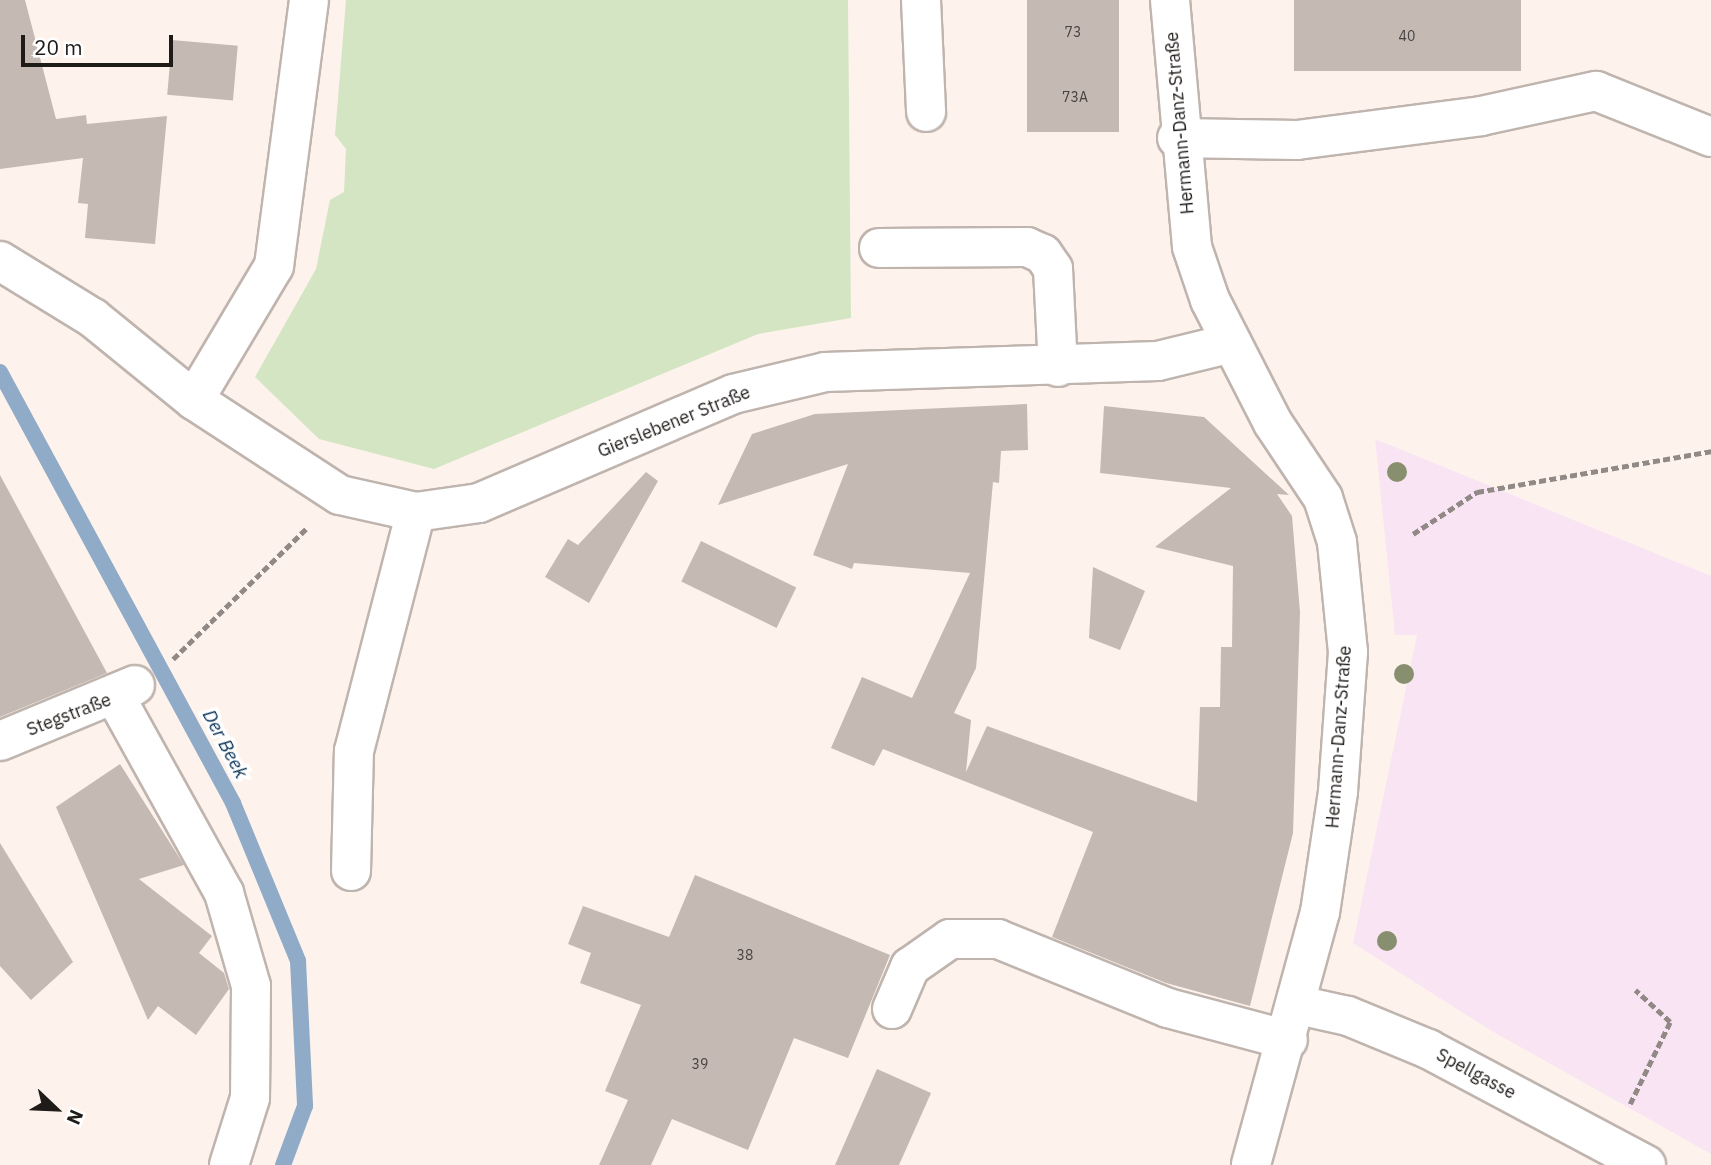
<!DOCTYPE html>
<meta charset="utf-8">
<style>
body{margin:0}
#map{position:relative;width:1711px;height:1165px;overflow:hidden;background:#fef3ec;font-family:"IBM Plex Sans",sans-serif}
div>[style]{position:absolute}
.commercial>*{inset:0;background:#f9e4f4}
.green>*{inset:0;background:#d4e5c3}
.stream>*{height:16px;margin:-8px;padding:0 8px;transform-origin:8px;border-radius:8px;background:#90abc7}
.building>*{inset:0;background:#c4b9b3;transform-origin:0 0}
.path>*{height:4.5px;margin-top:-2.25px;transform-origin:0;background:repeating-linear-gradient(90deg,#918985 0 7px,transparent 0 10.5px)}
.roads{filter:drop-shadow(2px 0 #bfb4ae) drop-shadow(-2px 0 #bfb4ae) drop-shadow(0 2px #bfb4ae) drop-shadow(0 -2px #bfb4ae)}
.minor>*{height:38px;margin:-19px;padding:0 19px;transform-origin:19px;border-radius:19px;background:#fff}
.trees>*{width:20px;height:20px;margin:-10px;border-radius:50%;background:#888f6e}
span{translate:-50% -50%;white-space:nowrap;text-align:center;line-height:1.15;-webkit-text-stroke:7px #fff;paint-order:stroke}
.number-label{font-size:14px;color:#484240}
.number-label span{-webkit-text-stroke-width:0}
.street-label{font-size:18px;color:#1f1b19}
.water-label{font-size:19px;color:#063056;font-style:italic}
.north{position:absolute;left:21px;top:1074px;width:70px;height:70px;-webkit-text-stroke:5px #fff;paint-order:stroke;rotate:113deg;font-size:19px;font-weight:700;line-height:28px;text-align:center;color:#1f1b19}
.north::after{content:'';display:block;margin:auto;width:24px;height:32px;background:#1f1b19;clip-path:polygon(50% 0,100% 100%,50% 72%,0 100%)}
.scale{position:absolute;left:21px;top:35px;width:152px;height:32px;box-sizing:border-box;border:4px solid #1f1b19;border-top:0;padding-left:9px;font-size:21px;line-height:24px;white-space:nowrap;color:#1f1b19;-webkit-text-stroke:5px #fff;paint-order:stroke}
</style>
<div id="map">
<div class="commercial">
<i style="clip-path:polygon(1375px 439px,1711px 576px,1711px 1154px,1490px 1030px,1353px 943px,1417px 635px,1395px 635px)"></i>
</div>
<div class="green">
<i style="clip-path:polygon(346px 0,848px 0,851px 318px,758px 334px,434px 469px,319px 439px,255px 377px,316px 269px,330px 200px,344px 192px,346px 149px,335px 135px)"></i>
</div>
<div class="stream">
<i style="left:0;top:372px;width:490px;rotate:61.6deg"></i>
<i style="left:233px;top:803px;width:171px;rotate:67.6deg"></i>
<i style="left:298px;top:961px;width:145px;rotate:87.2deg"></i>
<i style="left:305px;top:1106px;width:63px;rotate:110.4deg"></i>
</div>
<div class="building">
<i style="clip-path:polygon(0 0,25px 0,56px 119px,86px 115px,87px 124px,167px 116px,155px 244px,85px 238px,88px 204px,78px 203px,83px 158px,0 169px)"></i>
<i style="left:1027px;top:0;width:92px;height:132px"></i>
<i style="left:1294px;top:0;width:227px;height:71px"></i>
<i style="left:172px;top:40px;width:66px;height:55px;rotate:5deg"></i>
<i style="clip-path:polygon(1027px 404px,1028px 450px,1001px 451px,999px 483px,993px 482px,976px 668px,954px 713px,971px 720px,966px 772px,987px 726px,1197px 802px,1200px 707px,1220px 707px,1221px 647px,1232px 647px,1233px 566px,1155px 547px,1231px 488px,1100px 473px,1104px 406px,1204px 417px,1289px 495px,1277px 494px,1292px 516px,1300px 612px,1293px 833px,1250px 1006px,1166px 983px,1052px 937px,1093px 832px,883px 749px,874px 766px,831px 748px,862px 677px,912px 698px,970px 573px,854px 563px,852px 569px,813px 555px,848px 464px,718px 505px,752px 434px,815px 414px)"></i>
<i style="clip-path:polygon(646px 472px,658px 481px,589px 603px,545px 577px,568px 539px,578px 545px)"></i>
<i style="clip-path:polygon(0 475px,107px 673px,0 717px)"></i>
<i style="left:701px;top:541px;width:106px;height:45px;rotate:26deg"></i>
<i style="clip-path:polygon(1093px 567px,1145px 591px,1120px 650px,1089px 638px)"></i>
<i style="clip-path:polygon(120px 764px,184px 865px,139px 879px,212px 936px,199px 953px,224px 973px,229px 989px,196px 1035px,158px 1006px,148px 1020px,56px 807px)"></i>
<i style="clip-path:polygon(0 843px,73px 962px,31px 1000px,0 966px)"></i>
<i style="clip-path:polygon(695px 875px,890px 955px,848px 1058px,794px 1038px,748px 1150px,672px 1119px,651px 1165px,599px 1165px,628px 1100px,605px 1091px,641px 1005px,580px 983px,591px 953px,568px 944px,583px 906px,669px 937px)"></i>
<i style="clip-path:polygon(877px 1069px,931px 1093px,899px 1165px,835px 1165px)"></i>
</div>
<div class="path">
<i style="left:1413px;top:534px;width:77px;rotate:-33.3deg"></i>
<i style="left:1477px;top:492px;width:238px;rotate:-9.9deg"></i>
<i style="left:173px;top:659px;width:187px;rotate:-44.4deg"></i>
<i style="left:1630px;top:1104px;width:91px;rotate:-64deg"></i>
<i style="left:1670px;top:1022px;width:47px;rotate:-137.6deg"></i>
</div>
<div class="roads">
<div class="minor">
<i style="left:921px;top:0;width:112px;rotate:87.4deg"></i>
<i style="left:1170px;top:0;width:248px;rotate:84.9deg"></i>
<i style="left:1192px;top:247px;width:56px;rotate:71.2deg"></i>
<i style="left:1210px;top:300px;width:138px;rotate:62.9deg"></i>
<i style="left:1273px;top:423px;width:90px;rotate:56.3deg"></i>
<i style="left:1323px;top:498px;width:46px;rotate:72.3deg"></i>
<i style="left:1337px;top:542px;width:111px;rotate:84.3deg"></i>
<i style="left:1348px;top:652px;width:140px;rotate:94.1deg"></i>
<i style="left:1338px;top:792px;width:121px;rotate:98.5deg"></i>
<i style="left:1320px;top:912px;width:262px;rotate:105.3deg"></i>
<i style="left:1177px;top:138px;width:120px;rotate:1deg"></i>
<i style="left:1297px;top:140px;width:186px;rotate:-7.4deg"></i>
<i style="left:1481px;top:116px;width:118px;rotate:-12.3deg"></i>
<i style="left:1596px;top:91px;width:124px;rotate:21.8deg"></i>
<i style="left:879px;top:248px;width:148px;rotate:-0.4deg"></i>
<i style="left:1027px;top:247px;width:17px;rotate:24deg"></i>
<i style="left:1043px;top:254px;width:18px;rotate:56deg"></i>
<i style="left:1053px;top:269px;width:98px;rotate:87.1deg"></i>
<i style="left:0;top:261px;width:109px;rotate:31.5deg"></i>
<i style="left:93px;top:318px;width:130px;rotate:39.1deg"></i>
<i style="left:194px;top:400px;width:174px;rotate:33.1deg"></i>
<i style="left:340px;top:495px;width:78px;rotate:12.6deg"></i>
<i style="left:416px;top:512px;width:64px;rotate:-8.1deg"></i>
<i style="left:479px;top:503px;width:276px;rotate:-23.2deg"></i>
<i style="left:733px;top:394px;width:95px;rotate:-13.4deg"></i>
<i style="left:825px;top:372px;width:333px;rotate:-1.9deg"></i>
<i style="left:1158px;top:361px;width:76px;rotate:-13.7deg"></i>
<i style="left:194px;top:400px;width:156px;rotate:-59.2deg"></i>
<i style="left:274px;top:266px;width:268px;rotate:-82.5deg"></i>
<i style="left:116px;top:698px;width:223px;rotate:61deg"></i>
<i style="left:224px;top:893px;width:97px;rotate:73.8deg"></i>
<i style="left:251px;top:986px;width:112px;rotate:90.5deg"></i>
<i style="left:250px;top:1098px;width:70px;rotate:107.4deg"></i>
<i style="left:0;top:741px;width:146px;rotate:-22.5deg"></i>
<i style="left:351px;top:871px;width:120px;rotate:-88.6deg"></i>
<i style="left:354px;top:751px;width:247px;rotate:-75.5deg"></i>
<i style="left:1298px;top:1005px;width:51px;rotate:12.4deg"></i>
<i style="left:1348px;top:1016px;width:87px;rotate:22.4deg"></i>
<i style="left:1428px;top:1049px;width:247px;rotate:28deg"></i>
<i style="left:892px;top:1009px;width:46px;rotate:-66.8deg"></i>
<i style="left:910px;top:967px;width:49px;rotate:-35deg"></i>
<i style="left:950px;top:939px;width:48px"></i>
<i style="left:998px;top:939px;width:183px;rotate:22.1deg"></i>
<i style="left:1168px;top:1008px;width:124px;rotate:14.9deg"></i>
</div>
</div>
<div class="trees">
<i style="left:1397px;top:472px"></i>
<i style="left:1404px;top:674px"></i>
<i style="left:1387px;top:941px"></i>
</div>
<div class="number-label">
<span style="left:1073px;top:32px">73</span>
<span style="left:1407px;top:36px">40</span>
<span style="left:1075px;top:97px">73A</span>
<span style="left:745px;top:955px">38</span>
<span style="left:700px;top:1064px">39</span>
</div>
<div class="street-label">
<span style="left:1180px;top:123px;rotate:-95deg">Hermann-Danz-Straße</span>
<span style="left:674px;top:422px;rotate:-22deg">Gierslebener Straße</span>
<span style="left:69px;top:715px;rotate:-21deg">Stegstraße</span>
<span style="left:1339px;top:737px;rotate:-86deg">Hermann-Danz-Straße</span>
<span style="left:1476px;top:1074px;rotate:28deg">Spellgasse</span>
</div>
<div class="water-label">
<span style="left:225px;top:744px;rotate:62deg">Der Beek</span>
</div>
<div class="north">N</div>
<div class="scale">20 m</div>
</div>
